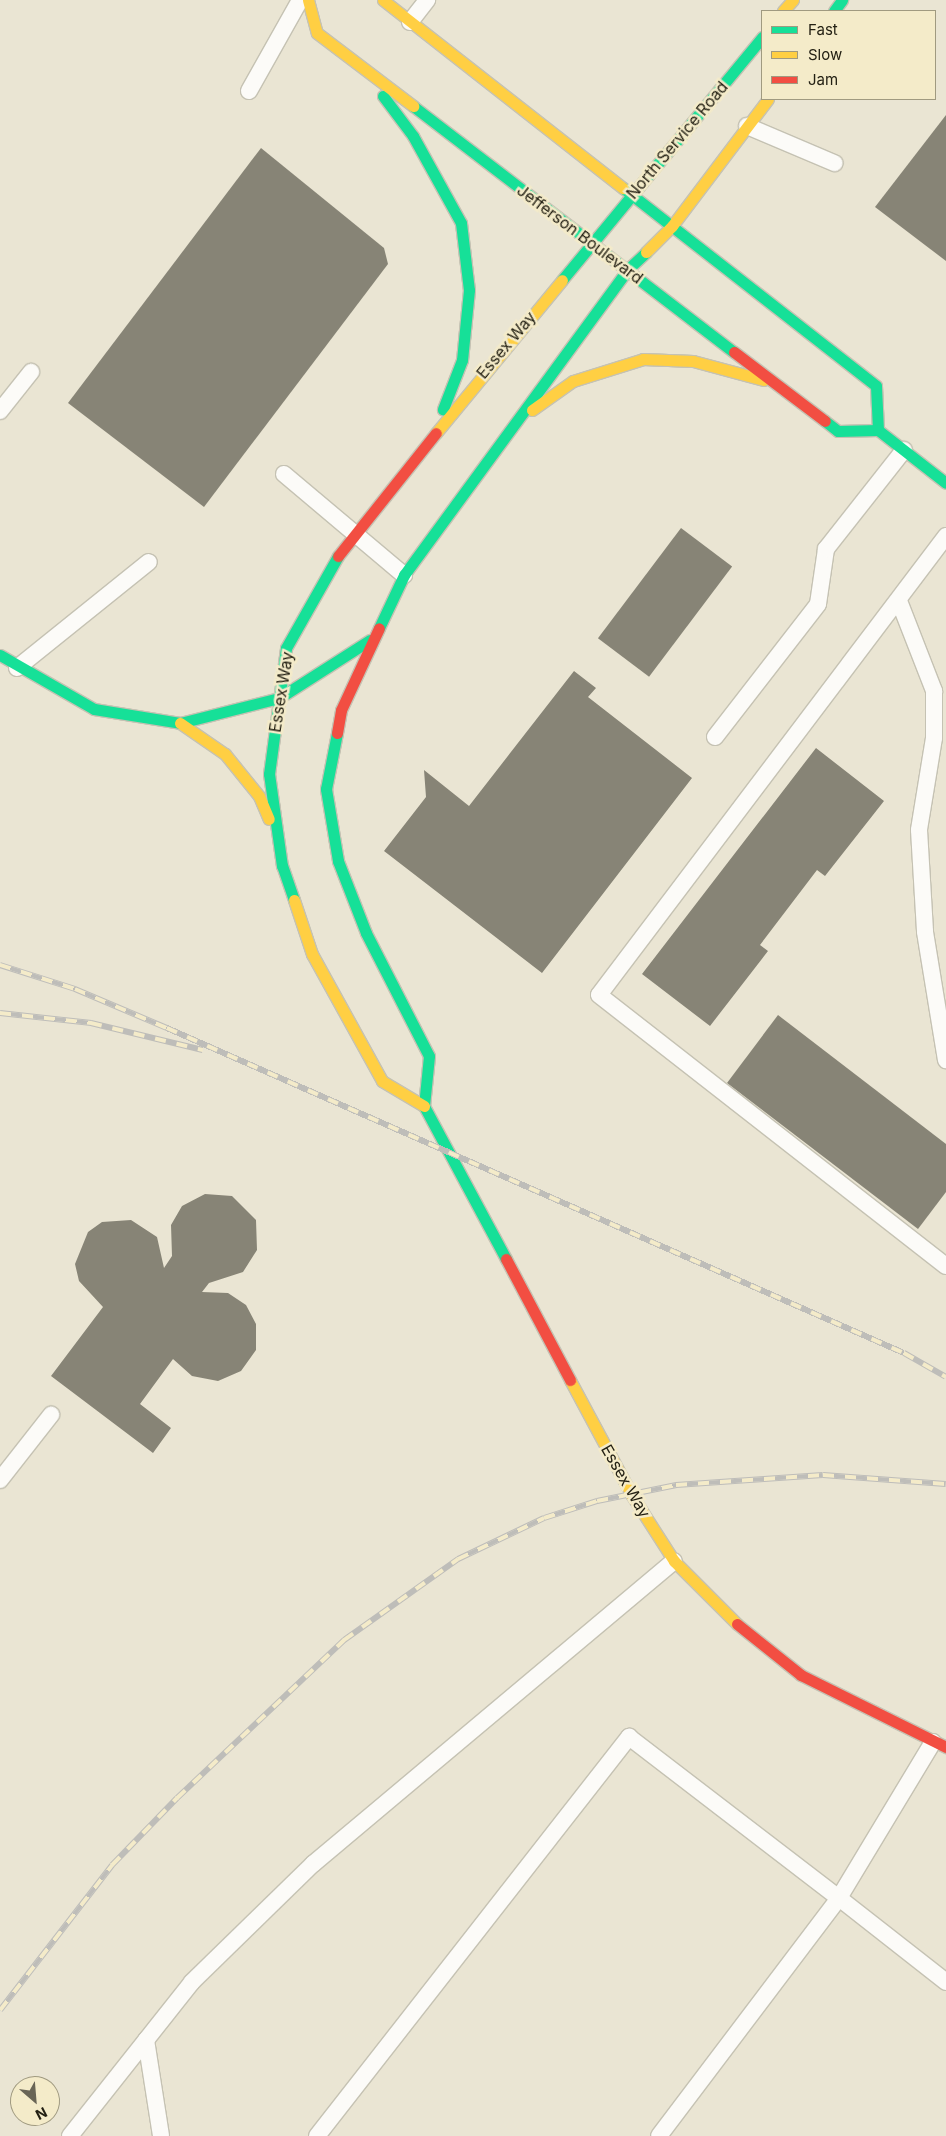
<!DOCTYPE html>
<style>
body{margin:0}
#map{position:relative;width:946px;height:2136px;overflow:hidden;background:#eae5d3;font-family:Inter,sans-serif}
div>[style]{position:absolute}
.building>*{inset:0;background:#878476;transform-origin:0 0}
.roads{filter:drop-shadow(1px 0 #c5c2b3) drop-shadow(-1px 0 #c5c2b3) drop-shadow(0 1px #c5c2b3) drop-shadow(0 -1px #c5c2b3)}
.lane>*{height:16px;margin:-8px;padding:0 8px;transform-origin:8px;border-radius:8px;background:#fcfbf8}
.fast>*{height:11px;margin:-5.5px;padding:0 5.5px;transform-origin:5.5px;border-radius:5.5px;background:#16e098}
.slow>*{height:11px;margin:-5.5px;padding:0 5.5px;transform-origin:5.5px;border-radius:5.5px;background:#ffcf43}
.jam>*{height:11px;margin:-5.5px;padding:0 5.5px;transform-origin:5.5px;border-radius:5.5px;background:#f24e42}
.rail>*{height:5.5px;margin-top:-2.75px;transform-origin:0;background:repeating-linear-gradient(90deg,#f4ebc9 0 11px,#bebdb9 0 22px);box-sizing:border-box;border-block:1px solid #bebdb9}
span{translate:-50% -50%;white-space:nowrap;text-align:center;line-height:1.15;-webkit-text-stroke:5px #f4ebc9;paint-order:stroke}
.street-label{font-size:16px;color:#232013}
.legend{position:absolute;left:761px;top:10px;width:175px;height:90px;box-sizing:border-box;background:#f4ebc9;border:1px solid #a09a80;margin:0;padding:6px 9px;list-style:none;font-size:15px;color:#232013}
.legend li{display:flex;align-items:center;gap:10px;height:25px}
.legend b{width:25px;border:1px solid #a09a80}
.north{position:absolute;left:10px;top:2076px;width:50px;height:50px;box-sizing:border-box;background:#f4ebc9;border:1px solid #a09a80;border-radius:50%;rotate:153deg;font-size:14px;font-weight:700;line-height:20px;text-align:center;color:#232013}
.north::after{content:'';display:block;margin:auto;width:18px;height:22px;background:#696556;clip-path:polygon(50% 0,100% 100%,50% 72%,0 100%)}
</style>
<div id="map">
<div class="building">
<i style="clip-path:polygon(946px 115px,946px 261px,875px 207px)"></i>
<i style="clip-path:polygon(261px 148px,384px 248px,388px 264px,204px 507px,68px 403px)"></i>
<i style="left:681px;top:528px;width:64px;height:138px;rotate:37deg"></i>
<i style="clip-path:polygon(574px 671px,596px 688px,588px 697px,692px 778px,542px 973px,384px 851px,426px 797px,424px 770px,469px 806px)"></i>
<i style="clip-path:polygon(816px 748px,884px 801px,825px 876px,817px 870px,760px 945px,768px 951px,710px 1026px,642px 974px)"></i>
<i style="clip-path:polygon(778px 1015px,946px 1144px,946px 1192px,918px 1229px,727px 1083px)"></i>
<i style="clip-path:polygon(205px 1194px,232px 1196px,256px 1220px,257px 1250px,243px 1272px,209px 1283px,202px 1292px,228px 1293px,246px 1305px,256px 1324px,256px 1350px,241px 1371px,218px 1381px,192px 1376px,173px 1359px,140px 1404px,171px 1428px,153px 1453px,51px 1376px,103px 1307px,79px 1281px,75px 1264px,88px 1232px,102px 1222px,131px 1220px,157px 1237px,164px 1268px,172px 1256px,171px 1225px,182px 1206px)"></i>
</div>
<div class="roads">
<div class="lane">
<i style="left:410px;top:22px;width:28px;rotate:-52deg"></i>
<i style="left:249px;top:91px;width:104px;rotate:-60.7deg"></i>
<i style="left:747px;top:126px;width:95px;rotate:23deg"></i>
<i style="left:0;top:411px;width:50px;rotate:-51.5deg"></i>
<i style="left:284px;top:474px;width:157px;rotate:40.1deg"></i>
<i style="left:946px;top:536px;width:575px;rotate:127.09deg"></i>
<i style="left:599px;top:995px;width:440px;rotate:38deg"></i>
<i style="left:899px;top:601px;width:97px;rotate:68.7deg"></i>
<i style="left:934px;top:691px;width:47px;rotate:90deg"></i>
<i style="left:934px;top:738px;width:93px;rotate:99.3deg"></i>
<i style="left:919px;top:830px;width:102px;rotate:86.6deg"></i>
<i style="left:925px;top:932px;width:130px;rotate:80.7deg"></i>
<i style="left:17px;top:668px;width:169px;rotate:-38.8deg"></i>
<i style="left:715px;top:737px;width:168px;rotate:-52.2deg"></i>
<i style="left:818px;top:604px;width:56px;rotate:-81.7deg"></i>
<i style="left:826px;top:549px;width:126px;rotate:-51.8deg"></i>
<i style="left:0;top:1480px;width:83px;rotate:-51.9deg"></i>
<i style="left:933px;top:1742px;width:182px;rotate:121.1deg"></i>
<i style="left:839px;top:1898px;width:136px;rotate:38.1deg"></i>
<i style="left:146px;top:2040px;width:97px;rotate:81.1deg"></i>
<i style="left:70px;top:2136px;width:196px;rotate:-51.6deg"></i>
<i style="left:192px;top:1982px;width:169px;rotate:-44.3deg"></i>
<i style="left:313px;top:1864px;width:471px;rotate:-40deg"></i>
<i style="left:317px;top:2136px;width:507px;rotate:-51.98deg"></i>
<i style="left:629px;top:1737px;width:265px;rotate:37.5deg"></i>
<i style="left:839px;top:1898px;width:298px;rotate:127.1deg"></i>
</div>
<div class="fast">
<i style="left:834px;top:11px;width:14px;rotate:-54deg"></i>
<i style="left:383px;top:96px;width:50px;rotate:53.1deg"></i>
<i style="left:413px;top:136px;width:99px;rotate:61.1deg"></i>
<i style="left:461px;top:223px;width:67px;rotate:83.2deg"></i>
<i style="left:469px;top:290px;width:70px;rotate:95.7deg"></i>
<i style="left:462px;top:360px;width:53px;rotate:111.2deg"></i>
<i style="left:413px;top:106px;width:404px;rotate:37.5deg"></i>
<i style="left:623px;top:188px;width:321px;rotate:38deg"></i>
<i style="left:876px;top:386px;width:44px;rotate:87.4deg"></i>
<i style="left:562px;top:280px;width:315px;rotate:-50.5deg"></i>
<i style="left:825px;top:421px;width:16px;rotate:38deg"></i>
<i style="left:838px;top:431px;width:40px;rotate:-1.4deg"></i>
<i style="left:878px;top:430px;width:86px;rotate:37.9deg"></i>
<i style="left:379px;top:628px;width:59px;rotate:-64.7deg"></i>
<i style="left:404px;top:575px;width:378px;rotate:-53.8deg"></i>
<i style="left:627px;top:270px;width:26px;rotate:-43deg"></i>
<i style="left:0;top:655px;width:108px;rotate:29.9deg"></i>
<i style="left:94px;top:709px;width:87px;rotate:9.2deg"></i>
<i style="left:180px;top:723px;width:102px;rotate:-14.2deg"></i>
<i style="left:279px;top:698px;width:108px;rotate:-32.5deg"></i>
<i style="left:337px;top:733px;width:57px;rotate:101.1deg"></i>
<i style="left:326px;top:789px;width:73px;rotate:80.5deg"></i>
<i style="left:338px;top:861px;width:77px;rotate:68.7deg"></i>
<i style="left:366px;top:933px;width:138px;rotate:62.9deg"></i>
<i style="left:429px;top:1056px;width:50px;rotate:95.7deg"></i>
<i style="left:424px;top:1106px;width:174px;rotate:61.8deg"></i>
<i style="left:294px;top:900px;width:36px;rotate:-109deg"></i>
<i style="left:282px;top:866px;width:93px;rotate:-98deg"></i>
<i style="left:269px;top:774px;width:127px;rotate:-82.3deg"></i>
<i style="left:286px;top:648px;width:106px;rotate:-60.5deg"></i>
</div>
<div class="slow">
<i style="left:308px;top:0;width:34px;rotate:75deg"></i>
<i style="left:317px;top:33px;width:121px;rotate:37.2deg"></i>
<i style="left:383px;top:0;width:305px;rotate:38.1deg"></i>
<i style="left:783px;top:11px;width:15px;rotate:-48deg"></i>
<i style="left:646px;top:252px;width:37px;rotate:-45deg"></i>
<i style="left:672px;top:226px;width:159px;rotate:-52.9deg"></i>
<i style="left:532px;top:410px;width:50px;rotate:-35.3deg"></i>
<i style="left:573px;top:381px;width:73px;rotate:-17.4deg"></i>
<i style="left:643px;top:359px;width:50px;rotate:2.3deg"></i>
<i style="left:693px;top:361px;width:73px;rotate:15deg"></i>
<i style="left:436px;top:433px;width:198px;rotate:-50.5deg"></i>
<i style="left:180px;top:723px;width:55px;rotate:34.6deg"></i>
<i style="left:225px;top:754px;width:54px;rotate:51deg"></i>
<i style="left:259px;top:796px;width:25px;rotate:67deg"></i>
<i style="left:294px;top:900px;width:57px;rotate:71.6deg"></i>
<i style="left:312px;top:954px;width:145px;rotate:61.1deg"></i>
<i style="left:382px;top:1081px;width:49px;rotate:30.8deg"></i>
<i style="left:570px;top:1380px;width:129px;rotate:61.8deg"></i>
<i style="left:631px;top:1494px;width:80px;rotate:57.3deg"></i>
<i style="left:674px;top:1561px;width:89px;rotate:45deg"></i>
</div>
<div class="jam">
<i style="left:734px;top:352px;width:114px;rotate:37.2deg"></i>
<i style="left:338px;top:556px;width:157px;rotate:-51.5deg"></i>
<i style="left:337px;top:733px;width:23px;rotate:-80deg"></i>
<i style="left:341px;top:710px;width:90px;rotate:-65.1deg"></i>
<i style="left:506px;top:1259px;width:137px;rotate:62.1deg"></i>
<i style="left:737px;top:1624px;width:82px;rotate:38.6deg"></i>
<i style="left:801px;top:1675px;width:162px;rotate:26.4deg"></i>
</div>
</div>
<div class="rail">
<i style="left:0;top:965px;width:79px;rotate:17.7deg"></i>
<i style="left:75px;top:989px;width:100px;rotate:23deg"></i>
<i style="left:167px;top:1028px;width:805px;rotate:23.8deg"></i>
<i style="left:904px;top:1353px;width:48px;rotate:29.7deg"></i>
<i style="left:0;top:1013px;width:92px;rotate:6.3deg"></i>
<i style="left:91px;top:1023px;width:115px;rotate:13.6deg"></i>
<i style="left:0;top:2010px;width:183px;rotate:-52.3deg"></i>
<i style="left:112px;top:1865px;width:93px;rotate:-45.9deg"></i>
<i style="left:177px;top:1798px;width:230px;rotate:-43.4deg"></i>
<i style="left:344px;top:1640px;width:140px;rotate:-35.4deg"></i>
<i style="left:458px;top:1559px;width:95px;rotate:-25.5deg"></i>
<i style="left:544px;top:1518px;width:56px;rotate:-17.8deg"></i>
<i style="left:597px;top:1501px;width:81px;rotate:-11.4deg"></i>
<i style="left:676px;top:1485px;width:147px;rotate:-3.9deg"></i>
<i style="left:823px;top:1475px;width:123px;rotate:4.2deg"></i>
</div>
<div class="street-label">
<span style="left:677px;top:140px;rotate:-50deg">North Service Road</span>
<span style="left:580px;top:234px;rotate:37deg">Jefferson Boulevard</span>
<span style="left:506px;top:345px;rotate:-50deg">Essex Way</span>
<span style="left:281px;top:692px;rotate:-81deg">Essex Way</span>
<span style="left:626px;top:1481px;rotate:60deg">Essex Way</span>
</div>
<ul class="legend">
<li><b style="height:6px;background:#16e098"></b>Fast</li>
<li><b style="height:6px;background:#ffcf43"></b>Slow</li>
<li><b style="height:6px;background:#f24e42"></b>Jam</li>
</ul>
<div class="north">N</div>
</div>
